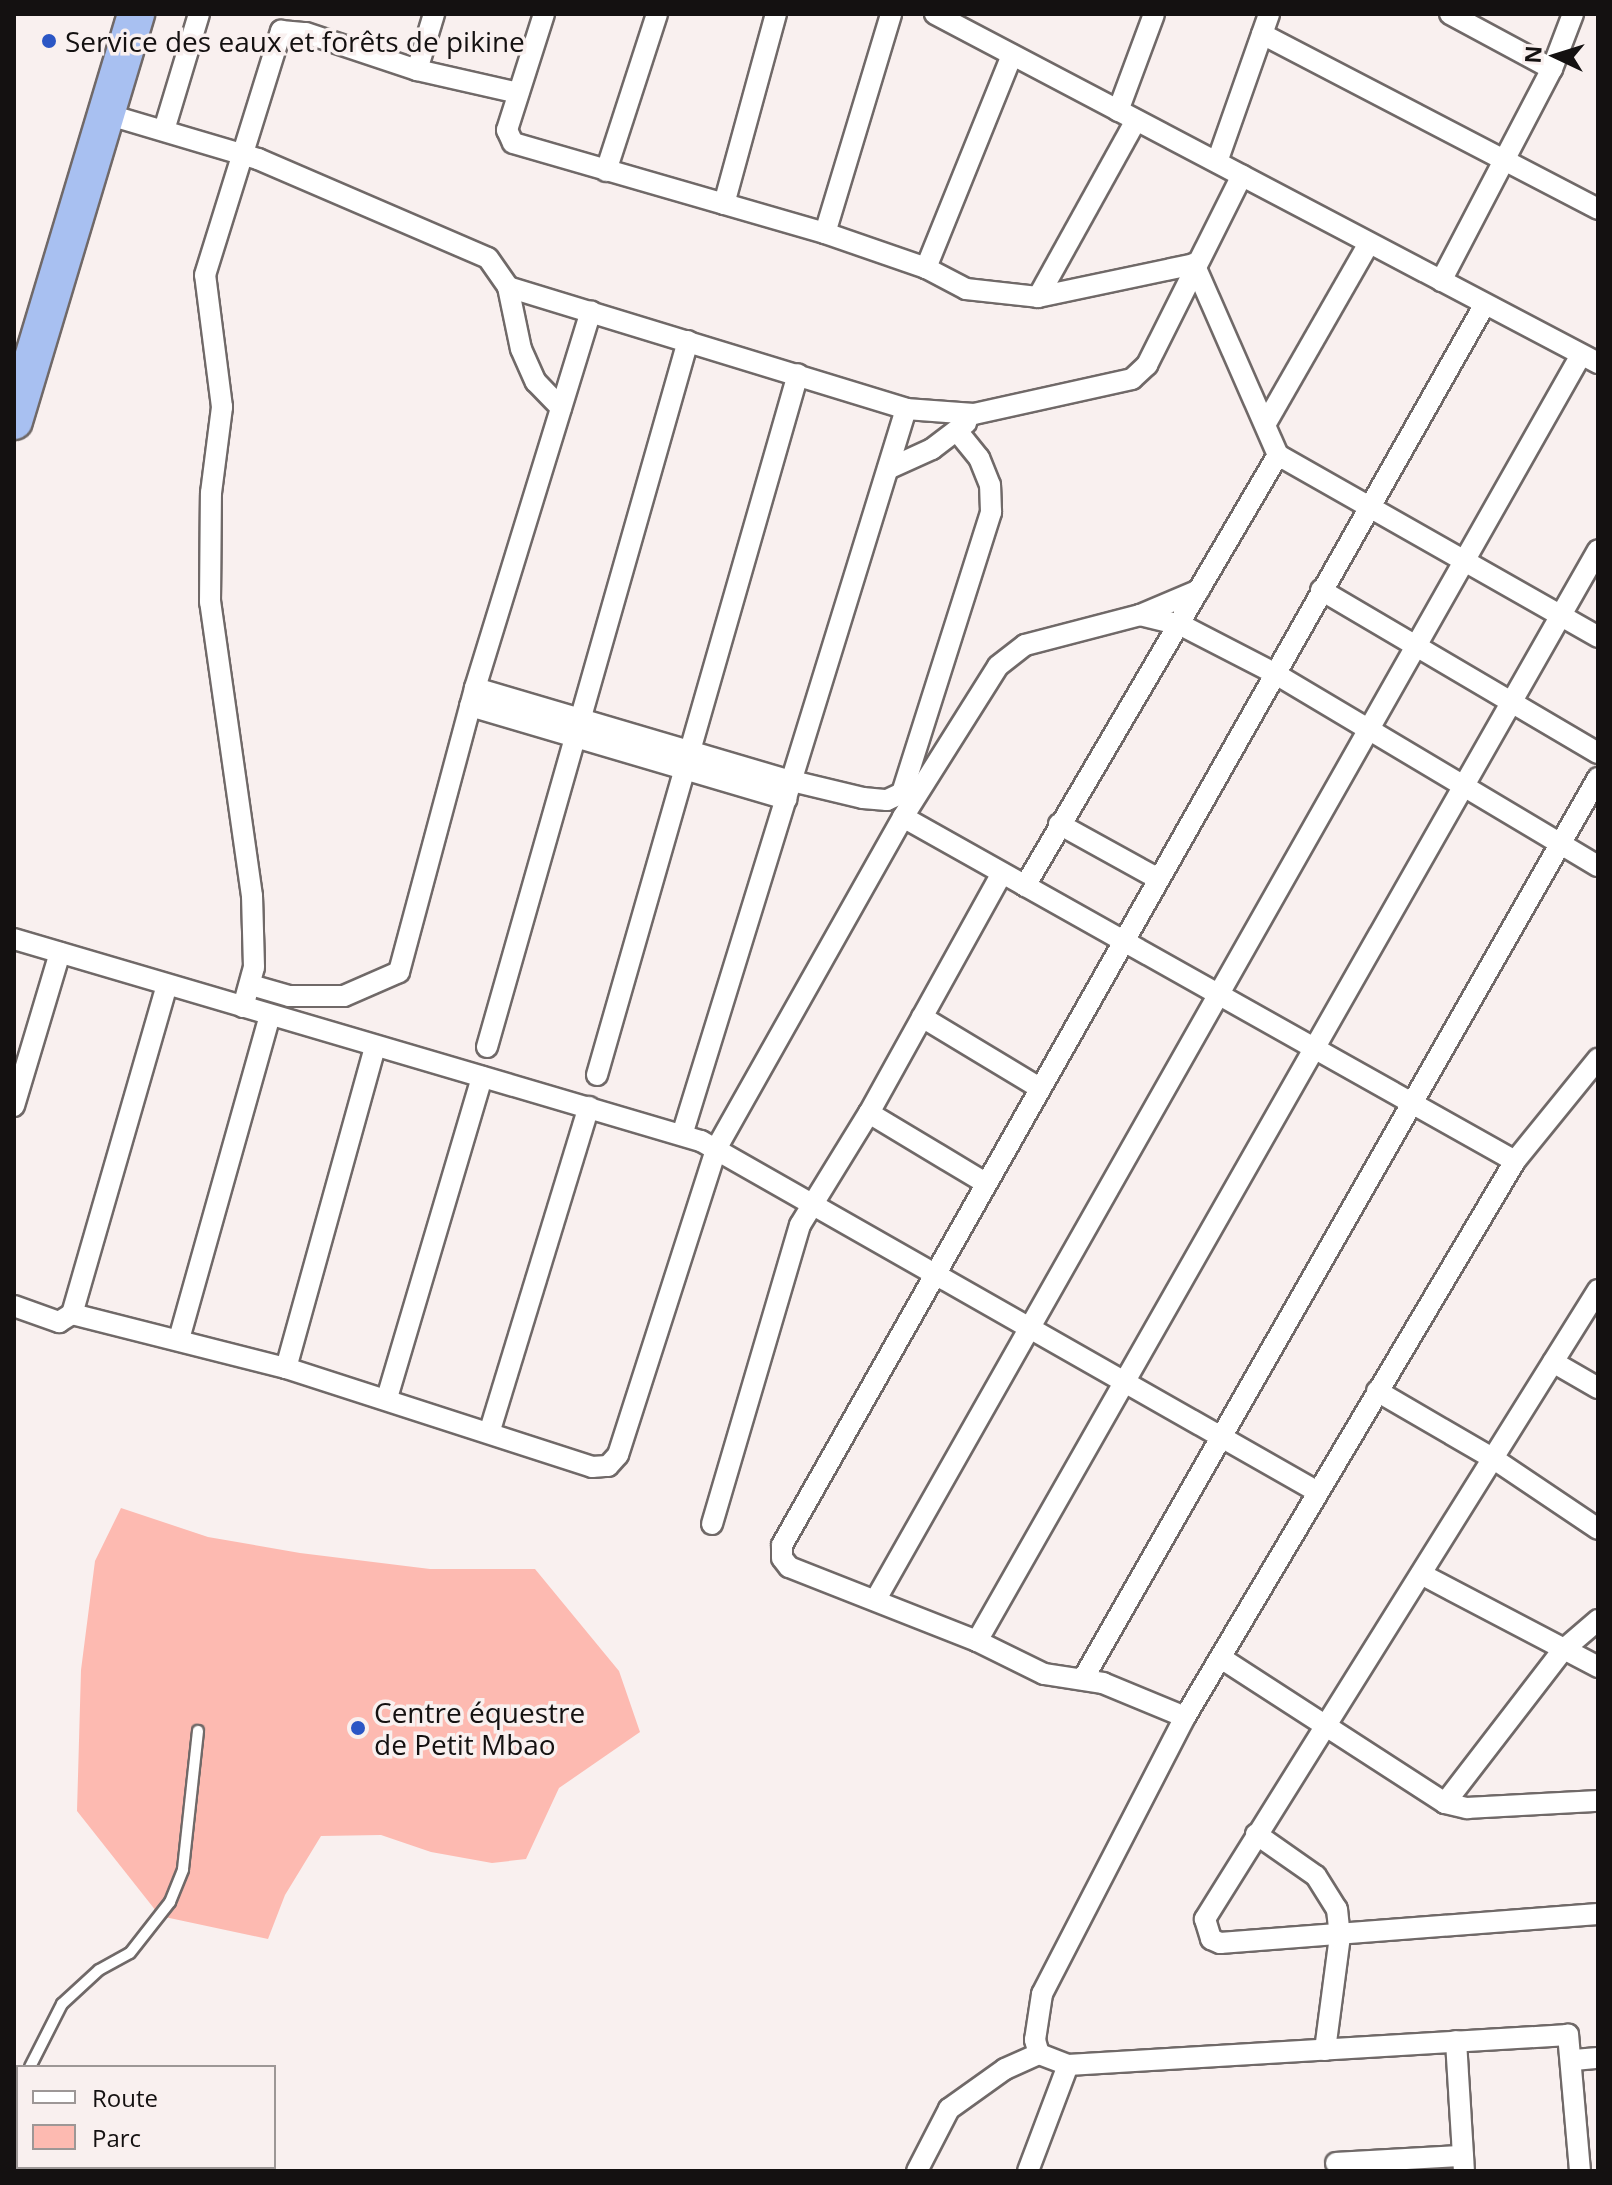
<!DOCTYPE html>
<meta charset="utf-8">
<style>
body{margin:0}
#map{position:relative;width:1612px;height:2185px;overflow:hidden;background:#f9f0ef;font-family:"Open Sans",sans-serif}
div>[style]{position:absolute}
.green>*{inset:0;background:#fdbab1}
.roads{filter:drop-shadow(2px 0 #706968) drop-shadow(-2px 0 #706968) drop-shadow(0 2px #706968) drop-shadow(0 -2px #706968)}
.lane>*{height:10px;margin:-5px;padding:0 5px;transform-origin:5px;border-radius:5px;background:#fff}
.street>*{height:20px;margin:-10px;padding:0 10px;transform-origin:10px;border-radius:10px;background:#fff}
.highway>*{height:36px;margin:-18px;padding:0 18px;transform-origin:18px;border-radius:18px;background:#a8c0f1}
.dots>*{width:22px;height:22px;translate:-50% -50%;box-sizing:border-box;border:4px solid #f9f0ef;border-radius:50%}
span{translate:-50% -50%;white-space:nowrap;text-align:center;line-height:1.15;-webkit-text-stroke:7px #f9f0ef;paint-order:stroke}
.poi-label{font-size:28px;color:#141111}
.left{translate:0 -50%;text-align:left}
.frame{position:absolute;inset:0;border:16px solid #141111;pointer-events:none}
.legend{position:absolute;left:16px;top:2065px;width:260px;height:104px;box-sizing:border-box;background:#f9f0ef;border:2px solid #9d9796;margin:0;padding:10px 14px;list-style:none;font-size:24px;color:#141111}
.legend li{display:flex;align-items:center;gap:16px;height:40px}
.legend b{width:40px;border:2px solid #9d9796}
.north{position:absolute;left:1516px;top:16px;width:80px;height:80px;-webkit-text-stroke:6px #f9f0ef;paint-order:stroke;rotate:274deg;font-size:22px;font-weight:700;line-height:32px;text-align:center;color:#141111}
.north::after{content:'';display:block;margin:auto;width:28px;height:36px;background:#141111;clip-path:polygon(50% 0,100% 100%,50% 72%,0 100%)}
</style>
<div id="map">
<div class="green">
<i style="clip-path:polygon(121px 1508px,208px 1537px,300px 1553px,430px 1569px,535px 1569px,619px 1671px,640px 1732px,559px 1788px,526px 1859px,492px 1863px,431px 1852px,381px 1835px,321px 1836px,285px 1895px,268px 1939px,160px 1916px,77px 1811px,81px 1670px,95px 1561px)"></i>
</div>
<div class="roads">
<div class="lane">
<i style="left:30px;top:2067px;width:71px;rotate:-63.1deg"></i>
<i style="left:62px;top:2004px;width:50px;rotate:-42.6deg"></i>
<i style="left:99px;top:1970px;width:35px;rotate:-29deg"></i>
<i style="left:130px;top:1953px;width:65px;rotate:-51.9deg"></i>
<i style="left:170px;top:1902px;width:35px;rotate:-68deg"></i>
<i style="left:183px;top:1869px;width:139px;rotate:-83.8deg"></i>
<i style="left:14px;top:2132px;width:21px;rotate:-79deg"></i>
</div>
<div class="street">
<i style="left:544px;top:14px;width:122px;rotate:107.7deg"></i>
<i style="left:507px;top:130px;width:14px;rotate:65deg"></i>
<i style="left:513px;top:143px;width:325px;rotate:16.1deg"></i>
<i style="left:825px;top:233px;width:107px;rotate:19.1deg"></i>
<i style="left:935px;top:14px;width:749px;rotate:27.76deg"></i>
<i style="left:1450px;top:14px;width:116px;rotate:28.3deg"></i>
<i style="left:1262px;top:34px;width:379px;rotate:27.5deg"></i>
<i style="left:1012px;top:55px;width:230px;rotate:112deg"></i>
<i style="left:926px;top:268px;width:45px;rotate:27.7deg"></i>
<i style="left:966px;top:289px;width:72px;rotate:6.3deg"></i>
<i style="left:1038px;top:297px;width:159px;rotate:-11.9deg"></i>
<i style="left:417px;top:70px;width:59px;rotate:-73.1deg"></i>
<i style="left:1118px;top:111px;width:103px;rotate:-69.6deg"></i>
<i style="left:106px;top:114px;width:159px;rotate:16.5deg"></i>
<i style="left:258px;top:159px;width:250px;rotate:23.3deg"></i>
<i style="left:488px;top:258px;width:35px;rotate:55deg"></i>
<i style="left:508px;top:287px;width:63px;rotate:78.2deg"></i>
<i style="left:521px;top:349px;width:36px;rotate:66deg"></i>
<i style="left:536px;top:382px;width:36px;rotate:46deg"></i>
<i style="left:164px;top:130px;width:121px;rotate:-73.2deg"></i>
<i style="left:1217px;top:162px;width:157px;rotate:-70.6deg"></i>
<i style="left:606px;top:171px;width:165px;rotate:-72deg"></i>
<i style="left:724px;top:204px;width:197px;rotate:-74.7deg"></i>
<i style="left:825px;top:233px;width:229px;rotate:-73.2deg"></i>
<i style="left:1441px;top:281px;width:239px;rotate:-62.4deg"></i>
<i style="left:1552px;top:69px;width:59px;rotate:-69.1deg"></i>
<i style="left:508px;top:287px;width:416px;rotate:17deg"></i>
<i style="left:906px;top:409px;width:68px;rotate:4.2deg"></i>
<i style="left:974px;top:414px;width:162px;rotate:-12.5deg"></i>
<i style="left:1132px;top:379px;width:21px;rotate:-43deg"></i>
<i style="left:1147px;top:365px;width:212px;rotate:-63.4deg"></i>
<i style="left:1038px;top:297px;width:202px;rotate:-61deg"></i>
<i style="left:1266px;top:423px;width:207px;rotate:-60.2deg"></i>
<i style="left:1278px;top:455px;width:368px;rotate:29.6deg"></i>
<i style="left:888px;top:469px;width:48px;rotate:-24.4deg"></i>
<i style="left:932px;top:449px;width:43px;rotate:-37.4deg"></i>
<i style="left:1321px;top:590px;width:321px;rotate:30.5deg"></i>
<i style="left:1140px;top:615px;width:64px;rotate:-23deg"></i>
<i style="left:475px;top:688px;width:330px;rotate:16.4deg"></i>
<i style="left:792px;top:781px;width:73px;rotate:13.5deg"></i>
<i style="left:863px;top:798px;width:24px;rotate:5deg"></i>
<i style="left:887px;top:800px;width:17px;rotate:-25deg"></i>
<i style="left:902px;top:793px;width:295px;rotate:-72.4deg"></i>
<i style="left:991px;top:512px;width:27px;rotate:-92deg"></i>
<i style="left:990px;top:485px;width:29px;rotate:-112deg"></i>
<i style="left:979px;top:458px;width:33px;rotate:-129deg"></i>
<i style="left:470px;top:706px;width:330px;rotate:16.4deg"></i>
<i style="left:903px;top:817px;width:702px;rotate:29.34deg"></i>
<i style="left:1059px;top:824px;width:112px;rotate:28.9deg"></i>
<i style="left:1025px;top:886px;width:500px;rotate:-59.6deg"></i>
<i style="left:1278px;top:455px;width:209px;rotate:-113.7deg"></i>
<i style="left:14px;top:939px;width:716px;rotate:16.39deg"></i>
<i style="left:701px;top:1141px;width:708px;rotate:29.64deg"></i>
<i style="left:251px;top:985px;width:40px;rotate:16deg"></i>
<i style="left:289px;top:996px;width:55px"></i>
<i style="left:344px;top:996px;width:60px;rotate:-23.6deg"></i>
<i style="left:399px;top:972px;width:294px;rotate:-75deg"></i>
<i style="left:475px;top:688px;width:394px;rotate:-72.9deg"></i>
<i style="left:243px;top:1007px;width:41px;rotate:-74.6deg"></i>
<i style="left:254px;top:967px;width:71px;rotate:-91.6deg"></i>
<i style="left:252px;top:896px;width:297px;rotate:-98.1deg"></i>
<i style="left:210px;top:602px;width:109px;rotate:-89.5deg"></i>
<i style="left:211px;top:493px;width:87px;rotate:-82.7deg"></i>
<i style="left:222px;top:407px;width:133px;rotate:-97.3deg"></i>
<i style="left:205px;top:275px;width:256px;rotate:-72.7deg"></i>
<i style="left:281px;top:31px;width:25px;rotate:5deg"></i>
<i style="left:306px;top:33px;width:117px;rotate:18.4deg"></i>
<i style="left:417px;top:70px;width:104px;rotate:12.8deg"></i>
<i style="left:922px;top:1017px;width:135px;rotate:31.1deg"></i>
<i style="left:487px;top:1047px;width:734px;rotate:-74.11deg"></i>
<i style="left:597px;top:1075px;width:729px;rotate:-74deg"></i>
<i style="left:14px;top:1106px;width:160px;rotate:-73.3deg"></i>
<i style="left:869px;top:1113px;width:134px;rotate:31deg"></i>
<i style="left:682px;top:1135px;width:760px;rotate:-72.85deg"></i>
<i style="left:1598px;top:1290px;width:742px;rotate:122deg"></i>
<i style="left:1205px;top:1919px;width:21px;rotate:73deg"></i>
<i style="left:1211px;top:1939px;width:10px;rotate:24deg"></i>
<i style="left:1220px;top:1943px;width:379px;rotate:-4.4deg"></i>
<i style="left:14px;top:1306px;width:48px;rotate:19.6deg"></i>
<i style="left:59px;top:1322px;width:15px;rotate:-32deg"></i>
<i style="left:72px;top:1314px;width:342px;rotate:-73.9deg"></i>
<i style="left:72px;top:1314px;width:221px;rotate:14.2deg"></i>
<i style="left:286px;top:1368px;width:322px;rotate:17.9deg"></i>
<i style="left:592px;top:1467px;width:16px;rotate:-4deg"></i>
<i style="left:608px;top:1466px;width:15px;rotate:-48deg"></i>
<i style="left:618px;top:1455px;width:321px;rotate:-72.2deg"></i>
<i style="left:716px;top:1149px;width:381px;rotate:-60.6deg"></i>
<i style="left:903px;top:817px;width:178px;rotate:-57.8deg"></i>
<i style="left:998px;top:666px;width:34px;rotate:-38deg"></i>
<i style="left:1025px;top:645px;width:119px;rotate:-14.6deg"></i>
<i style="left:1140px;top:615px;width:42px;rotate:13.7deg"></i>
<i style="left:1181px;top:625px;width:105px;rotate:27.3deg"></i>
<i style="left:1274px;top:673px;width:377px;rotate:30.8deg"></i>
<i style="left:179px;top:1339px;width:336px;rotate:-74.3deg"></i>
<i style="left:1553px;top:1362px;width:52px;rotate:30deg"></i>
<i style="left:286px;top:1368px;width:333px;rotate:-74.5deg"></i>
<i style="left:1377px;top:1391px;width:135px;rotate:30.2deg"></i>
<i style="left:1494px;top:1459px;width:125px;rotate:33.9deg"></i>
<i style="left:387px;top:1398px;width:335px;rotate:-73.5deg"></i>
<i style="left:490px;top:1430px;width:338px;rotate:-73deg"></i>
<i style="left:712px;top:1524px;width:312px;rotate:-73.6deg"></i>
<i style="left:800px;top:1225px;width:132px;rotate:-58.4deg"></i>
<i style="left:869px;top:1113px;width:274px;rotate:-61deg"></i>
<i style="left:1421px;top:1574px;width:200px;rotate:27.7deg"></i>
<i style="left:876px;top:1599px;width:1430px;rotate:-60.46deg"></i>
<i style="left:977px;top:1641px;width:1255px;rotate:-60.35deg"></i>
<i style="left:1221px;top:1658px;width:267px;rotate:32.9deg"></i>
<i style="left:1445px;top:1803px;width:23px;rotate:13deg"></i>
<i style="left:1467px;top:1808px;width:131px;rotate:-3.1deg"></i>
<i style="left:1083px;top:1679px;width:1038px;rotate:-60.25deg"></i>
<i style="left:1185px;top:1717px;width:89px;rotate:-157.5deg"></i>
<i style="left:1103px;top:1683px;width:60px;rotate:-171.3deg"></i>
<i style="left:1044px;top:1674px;width:75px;rotate:-153.8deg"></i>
<i style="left:977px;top:1641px;width:202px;rotate:-158.5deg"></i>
<i style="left:789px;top:1567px;width:11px;rotate:-128deg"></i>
<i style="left:782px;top:1558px;width:13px;rotate:-90deg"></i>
<i style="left:782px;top:1545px;width:1426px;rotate:-60.47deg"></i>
<i style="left:1445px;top:1803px;width:193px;rotate:-52.4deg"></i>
<i style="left:1563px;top:1650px;width:46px;rotate:-40.6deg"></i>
<i style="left:1256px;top:1834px;width:73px;rotate:35deg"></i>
<i style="left:1316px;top:1876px;width:39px;rotate:58deg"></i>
<i style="left:1337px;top:1909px;width:27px;rotate:84deg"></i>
<i style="left:1340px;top:1936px;width:115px;rotate:97.5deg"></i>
<i style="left:1456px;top:2041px;width:130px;rotate:86.5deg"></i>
<i style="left:1574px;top:2060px;width:24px;rotate:-5deg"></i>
<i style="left:1336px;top:2163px;width:127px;rotate:-3.2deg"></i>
<i style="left:917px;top:2171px;width:70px;rotate:-62.7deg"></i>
<i style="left:949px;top:2109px;width:69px;rotate:-35.5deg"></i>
<i style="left:1005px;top:2069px;width:37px;rotate:-24deg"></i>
<i style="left:1028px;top:2171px;width:113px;rotate:-69.3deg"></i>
<i style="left:1580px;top:2171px;width:137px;rotate:-95deg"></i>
<i style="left:1568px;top:2035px;width:501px;rotate:176.57deg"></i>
<i style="left:1068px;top:2065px;width:31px;rotate:-159deg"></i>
<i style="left:1039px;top:2054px;width:15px;rotate:-106deg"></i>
<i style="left:1035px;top:2040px;width:47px;rotate:-81.3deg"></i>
<i style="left:1042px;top:1994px;width:312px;rotate:-62.7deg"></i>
<i style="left:1185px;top:1717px;width:647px;rotate:-59.31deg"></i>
<i style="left:1515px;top:1161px;width:132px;rotate:-50.9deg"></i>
</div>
<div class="highway">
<i style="left:14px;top:421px;width:425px;rotate:-73.3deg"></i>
</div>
</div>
<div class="dots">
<i style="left:49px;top:41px;background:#2b56c5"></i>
<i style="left:358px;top:1728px;background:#2b56c5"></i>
</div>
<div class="poi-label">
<span class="left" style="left:65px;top:41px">Service des eaux et forêts de pikine</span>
<span class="left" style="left:374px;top:1728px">Centre équestre<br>de Petit Mbao</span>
</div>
<div class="frame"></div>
<ul class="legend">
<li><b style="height:10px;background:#fff"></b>Route</li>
<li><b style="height:22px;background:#fdbab1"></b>Parc</li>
</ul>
<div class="north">N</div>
</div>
